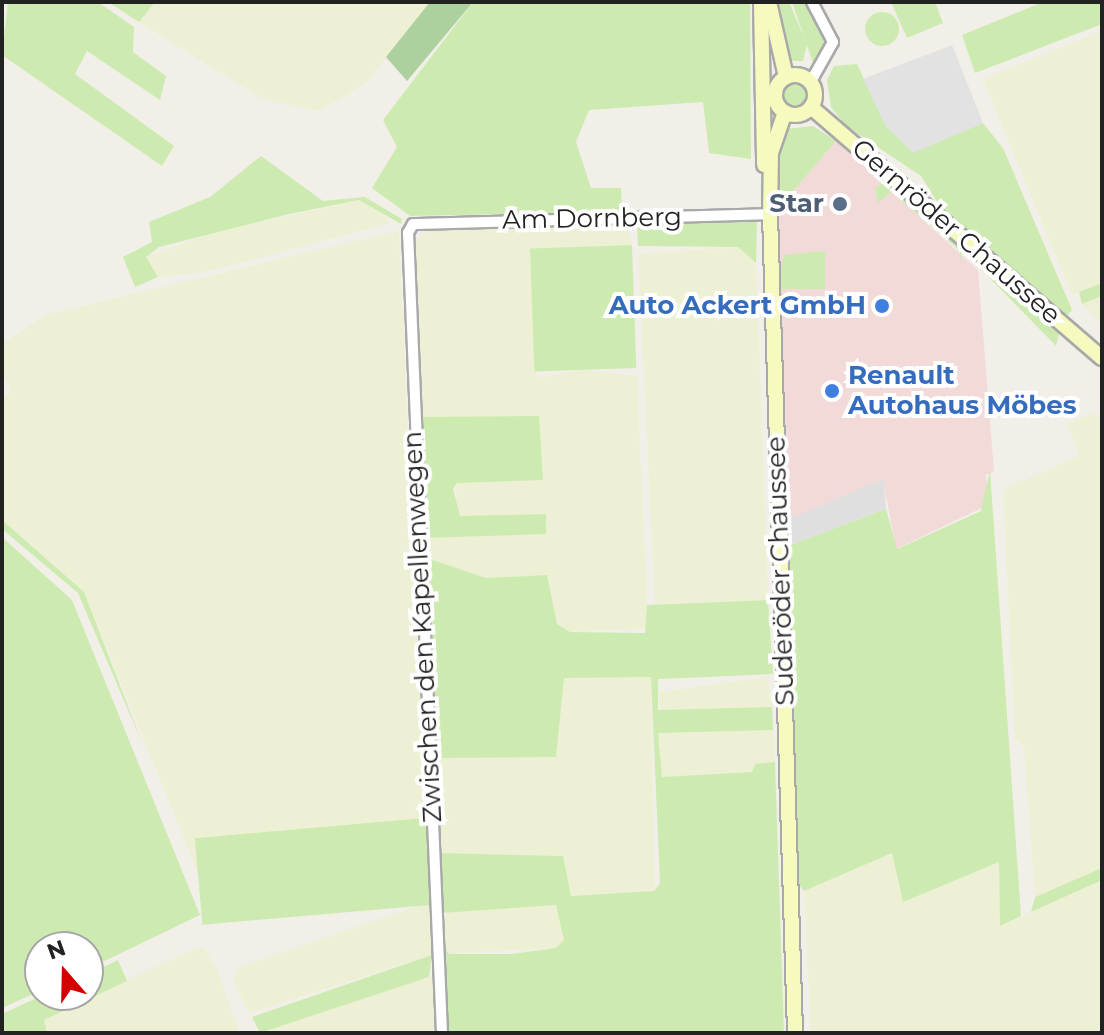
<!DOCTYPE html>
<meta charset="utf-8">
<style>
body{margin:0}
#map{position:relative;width:1104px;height:1035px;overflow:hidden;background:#f2efe9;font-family:Montserrat,sans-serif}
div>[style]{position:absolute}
.residential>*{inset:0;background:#e0dfdf}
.commercial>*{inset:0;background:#f2dad9}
.farmland>*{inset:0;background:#eef0d5;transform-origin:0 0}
.grass>*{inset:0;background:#cdebb0;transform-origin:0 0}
.round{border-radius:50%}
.forest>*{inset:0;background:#add19e}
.parking>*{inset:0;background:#e2e2e2}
.roads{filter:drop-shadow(2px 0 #a9a9a9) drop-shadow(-2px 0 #a9a9a9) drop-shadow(0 2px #a9a9a9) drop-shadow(0 -2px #a9a9a9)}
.street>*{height:10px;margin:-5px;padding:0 5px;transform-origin:5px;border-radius:5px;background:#fff}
.secondary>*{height:14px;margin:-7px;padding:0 7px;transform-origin:7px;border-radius:7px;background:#f7fabf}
.secondary>.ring{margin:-7px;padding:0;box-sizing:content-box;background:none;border:14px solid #f7fabf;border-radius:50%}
.dots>*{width:22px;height:22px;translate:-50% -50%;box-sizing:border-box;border:4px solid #fff;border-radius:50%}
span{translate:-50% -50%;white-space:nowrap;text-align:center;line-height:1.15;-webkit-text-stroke:8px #fff;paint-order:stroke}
.service-label{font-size:26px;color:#4e5e75;font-weight:700}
.right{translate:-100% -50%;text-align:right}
.street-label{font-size:26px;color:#222}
.shop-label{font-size:26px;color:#366cbe;font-weight:700}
.left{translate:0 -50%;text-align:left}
.frame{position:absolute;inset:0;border:4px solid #222;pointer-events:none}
.north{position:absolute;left:24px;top:931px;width:80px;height:80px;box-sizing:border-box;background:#fff;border:2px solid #a7a7a7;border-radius:50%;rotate:340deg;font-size:22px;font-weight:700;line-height:32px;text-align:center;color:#222}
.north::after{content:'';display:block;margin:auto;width:28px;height:36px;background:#d40000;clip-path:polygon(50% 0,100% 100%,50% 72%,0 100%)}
</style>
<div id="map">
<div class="residential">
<i style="clip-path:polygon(884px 478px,886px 509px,785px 547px,784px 521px)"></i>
</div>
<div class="commercial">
<i style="clip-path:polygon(836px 141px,978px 270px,994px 472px,986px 475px,988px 505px,896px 549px,883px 479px,784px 521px,776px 211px)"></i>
</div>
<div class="farmland">
<i style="clip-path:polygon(155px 2px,430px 2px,366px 83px,319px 111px,261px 98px,139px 22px)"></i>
<i style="clip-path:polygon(1102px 31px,1102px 283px,1072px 295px,983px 79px)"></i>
<i style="clip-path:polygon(359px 200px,372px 202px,390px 223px,205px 272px,158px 277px,146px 257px,212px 233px)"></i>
<i style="clip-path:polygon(625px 222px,632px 245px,530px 249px,537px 378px,580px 370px,637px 376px,648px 628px,570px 632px,557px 624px,547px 575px,486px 578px,424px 557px,422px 538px,546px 514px,460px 516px,455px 508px,457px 483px,542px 480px,418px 417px,410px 246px,431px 227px)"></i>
<i style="clip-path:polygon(399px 231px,425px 818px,206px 893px,84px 592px,2px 520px,2px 399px,12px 391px,2px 373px,2px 344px,45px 315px)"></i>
<i style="clip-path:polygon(738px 247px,756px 263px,768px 600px,655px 604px,638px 254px)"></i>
<i style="clip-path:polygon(1102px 296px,1102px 326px,1082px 304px)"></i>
<i style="clip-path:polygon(1095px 412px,1102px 425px,1102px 868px,1035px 897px,1024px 747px,1015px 739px,1003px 490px,1080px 455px,1067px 424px)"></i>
<i style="clip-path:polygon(651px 676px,654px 891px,570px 896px,562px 856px,440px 853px,434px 771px,442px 758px,556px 757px,564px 678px)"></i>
<i style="left:768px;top:677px;width:30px;height:111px;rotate:82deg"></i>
<i style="clip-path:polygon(773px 730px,775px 762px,755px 764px,752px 772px,661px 777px,658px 732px)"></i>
<i style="clip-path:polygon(892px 853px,903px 902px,999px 862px,1001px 926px,1102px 880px,1102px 1033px,811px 1033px,804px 891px)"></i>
<i style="clip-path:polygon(429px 902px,432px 955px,249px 1013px,233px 980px,237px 968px)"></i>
<i style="clip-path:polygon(557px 905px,564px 940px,556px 948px,448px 954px,442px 944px,447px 908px)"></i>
<i style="clip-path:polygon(196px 948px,205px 949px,217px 970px,240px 1033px,47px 1033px,43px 1020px)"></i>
<i style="clip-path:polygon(429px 977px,436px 979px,436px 1033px,260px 1033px)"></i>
</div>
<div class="grass">
<i style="clip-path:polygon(8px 2px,98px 2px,134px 27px,133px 52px,166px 76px,160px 100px,87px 51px,75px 74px,174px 146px,162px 166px,2px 55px)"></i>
<i style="clip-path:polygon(108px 2px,155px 2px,139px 22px)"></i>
<i style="clip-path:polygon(473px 2px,750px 2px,751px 159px,709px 153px,703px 102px,589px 110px,576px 142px,591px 188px,621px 188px,622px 212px,410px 216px,372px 188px,397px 147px,383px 120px)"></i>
<i style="clip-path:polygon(775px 2px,789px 2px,807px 44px,803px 61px,790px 61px,785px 52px)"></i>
<i style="clip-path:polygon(792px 2px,807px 2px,829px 42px,814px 66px)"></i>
<i style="clip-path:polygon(891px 2px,935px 2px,943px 23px,907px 38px)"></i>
<i style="clip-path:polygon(1043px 2px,1102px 2px,1102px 24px,975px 73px,962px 35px)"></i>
<i class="round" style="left:865px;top:12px;width:34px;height:34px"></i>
<i style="clip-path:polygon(857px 64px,886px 126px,913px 152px,983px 123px,1003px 148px,1072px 310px,1065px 318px,944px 213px,921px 176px,846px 126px,831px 107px,827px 80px,834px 66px)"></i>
<i class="round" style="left:783px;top:83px;width:24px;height:24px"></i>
<i style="clip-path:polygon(813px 126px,836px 141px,776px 211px,780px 141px,786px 129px)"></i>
<i style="clip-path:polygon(261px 156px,323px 201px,365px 197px,402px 219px,401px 224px,359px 200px,289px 214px,159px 247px,146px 257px,158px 277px,135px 287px,123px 257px,152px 242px,149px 222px,210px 197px)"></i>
<i style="clip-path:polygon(884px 183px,963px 245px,960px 263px,960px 251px,891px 192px,878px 203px,875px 187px)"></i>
<i style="clip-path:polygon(757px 220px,756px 263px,738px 247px,638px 246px,637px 221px)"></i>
<i style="left:632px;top:245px;width:123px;height:102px;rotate:88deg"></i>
<i style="clip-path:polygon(825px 251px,825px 289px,778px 289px,784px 255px)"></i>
<i style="clip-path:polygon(975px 263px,986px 264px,1060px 329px,1056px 346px)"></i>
<i style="clip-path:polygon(1102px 283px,1102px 296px,1082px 304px,1079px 292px)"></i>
<i style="clip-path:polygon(539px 416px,543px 480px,457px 483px,453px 489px,460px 516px,546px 514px,546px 534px,422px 538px,418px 417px)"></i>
<i style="clip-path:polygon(990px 470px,1021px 916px,1000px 926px,999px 862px,903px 902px,892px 853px,804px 891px,797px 882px,785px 547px,886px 509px,897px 549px,981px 511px)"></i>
<i style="clip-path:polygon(2px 520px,84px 592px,143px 745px,78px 593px,2px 529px)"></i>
<i style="clip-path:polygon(2px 537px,72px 600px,200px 915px,88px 969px,88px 947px,40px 947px,40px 991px,2px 1008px)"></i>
<i style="clip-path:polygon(424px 557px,486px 578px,547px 575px,557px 624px,570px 632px,645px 633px,647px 605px,768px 600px,773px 674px,658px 679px,658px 710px,772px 707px,773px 730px,658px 733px,662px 777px,752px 772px,755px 764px,775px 762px,784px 1033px,447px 1033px,442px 944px,449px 954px,511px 954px,556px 948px,564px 940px,556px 905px,442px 913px,440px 853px,563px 856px,571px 896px,654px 891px,660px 883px,651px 677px,564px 678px,556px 757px,442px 758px,434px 771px)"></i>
<i style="left:425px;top:818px;width:87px;height:231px;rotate:85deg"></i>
<i style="clip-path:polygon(1102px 868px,1102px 880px,1031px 912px,1035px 897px)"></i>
<i style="clip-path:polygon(432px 955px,429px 977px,260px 1033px,252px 1017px)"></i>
<i style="clip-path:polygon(118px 960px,127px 981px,44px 1020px,47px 1033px,2px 1033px,2px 1014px,43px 995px,88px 995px,88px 974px)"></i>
</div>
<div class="forest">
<i style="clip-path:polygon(430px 2px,473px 2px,407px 81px,386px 57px)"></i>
</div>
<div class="parking">
<i style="clip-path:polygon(952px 45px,983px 123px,913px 153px,886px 126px,863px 79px)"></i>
</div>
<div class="roads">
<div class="street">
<i style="left:810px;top:83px;width:47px;rotate:-60.7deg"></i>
<i style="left:833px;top:42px;width:45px;rotate:-117.7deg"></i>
<i style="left:442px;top:1033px;width:801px;rotate:-92.43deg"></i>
<i style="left:408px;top:233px;width:10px;rotate:-61deg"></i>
<i style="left:413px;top:224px;width:357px;rotate:-1.6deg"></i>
</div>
<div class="secondary">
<i style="left:761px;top:2px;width:163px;rotate:88.9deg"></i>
<i style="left:769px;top:2px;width:77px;rotate:77.2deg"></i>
<i class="ring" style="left:775px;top:75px;width:26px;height:26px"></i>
<i style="left:811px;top:107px;width:384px;rotate:40.8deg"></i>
<i style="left:785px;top:112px;width:43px;rotate:108.9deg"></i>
<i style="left:771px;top:153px;width:61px;rotate:90.9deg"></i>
<i style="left:770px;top:214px;width:819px;rotate:88.25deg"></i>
</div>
</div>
<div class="dots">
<i style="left:840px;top:204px;background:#5c6f8a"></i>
<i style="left:882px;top:306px;background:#3f7fe0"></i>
<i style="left:832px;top:391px;background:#3f7fe0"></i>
</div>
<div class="service-label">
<span class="right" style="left:824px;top:204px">Star</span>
</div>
<div class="street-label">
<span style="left:592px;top:219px;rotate:-1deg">Am Dornberg</span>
<span style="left:956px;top:232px;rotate:41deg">Gernröder Chaussee</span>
<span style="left:781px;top:571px;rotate:-92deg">Suderöder Chaussee</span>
<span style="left:423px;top:627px;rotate:-93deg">Zwischen den Kapellenwegen</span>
</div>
<div class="shop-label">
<span class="right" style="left:866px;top:306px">Auto Ackert GmbH</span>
<span class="left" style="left:848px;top:391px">Renault<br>Autohaus Möbes</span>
</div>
<div class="frame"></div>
<div class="north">N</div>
</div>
